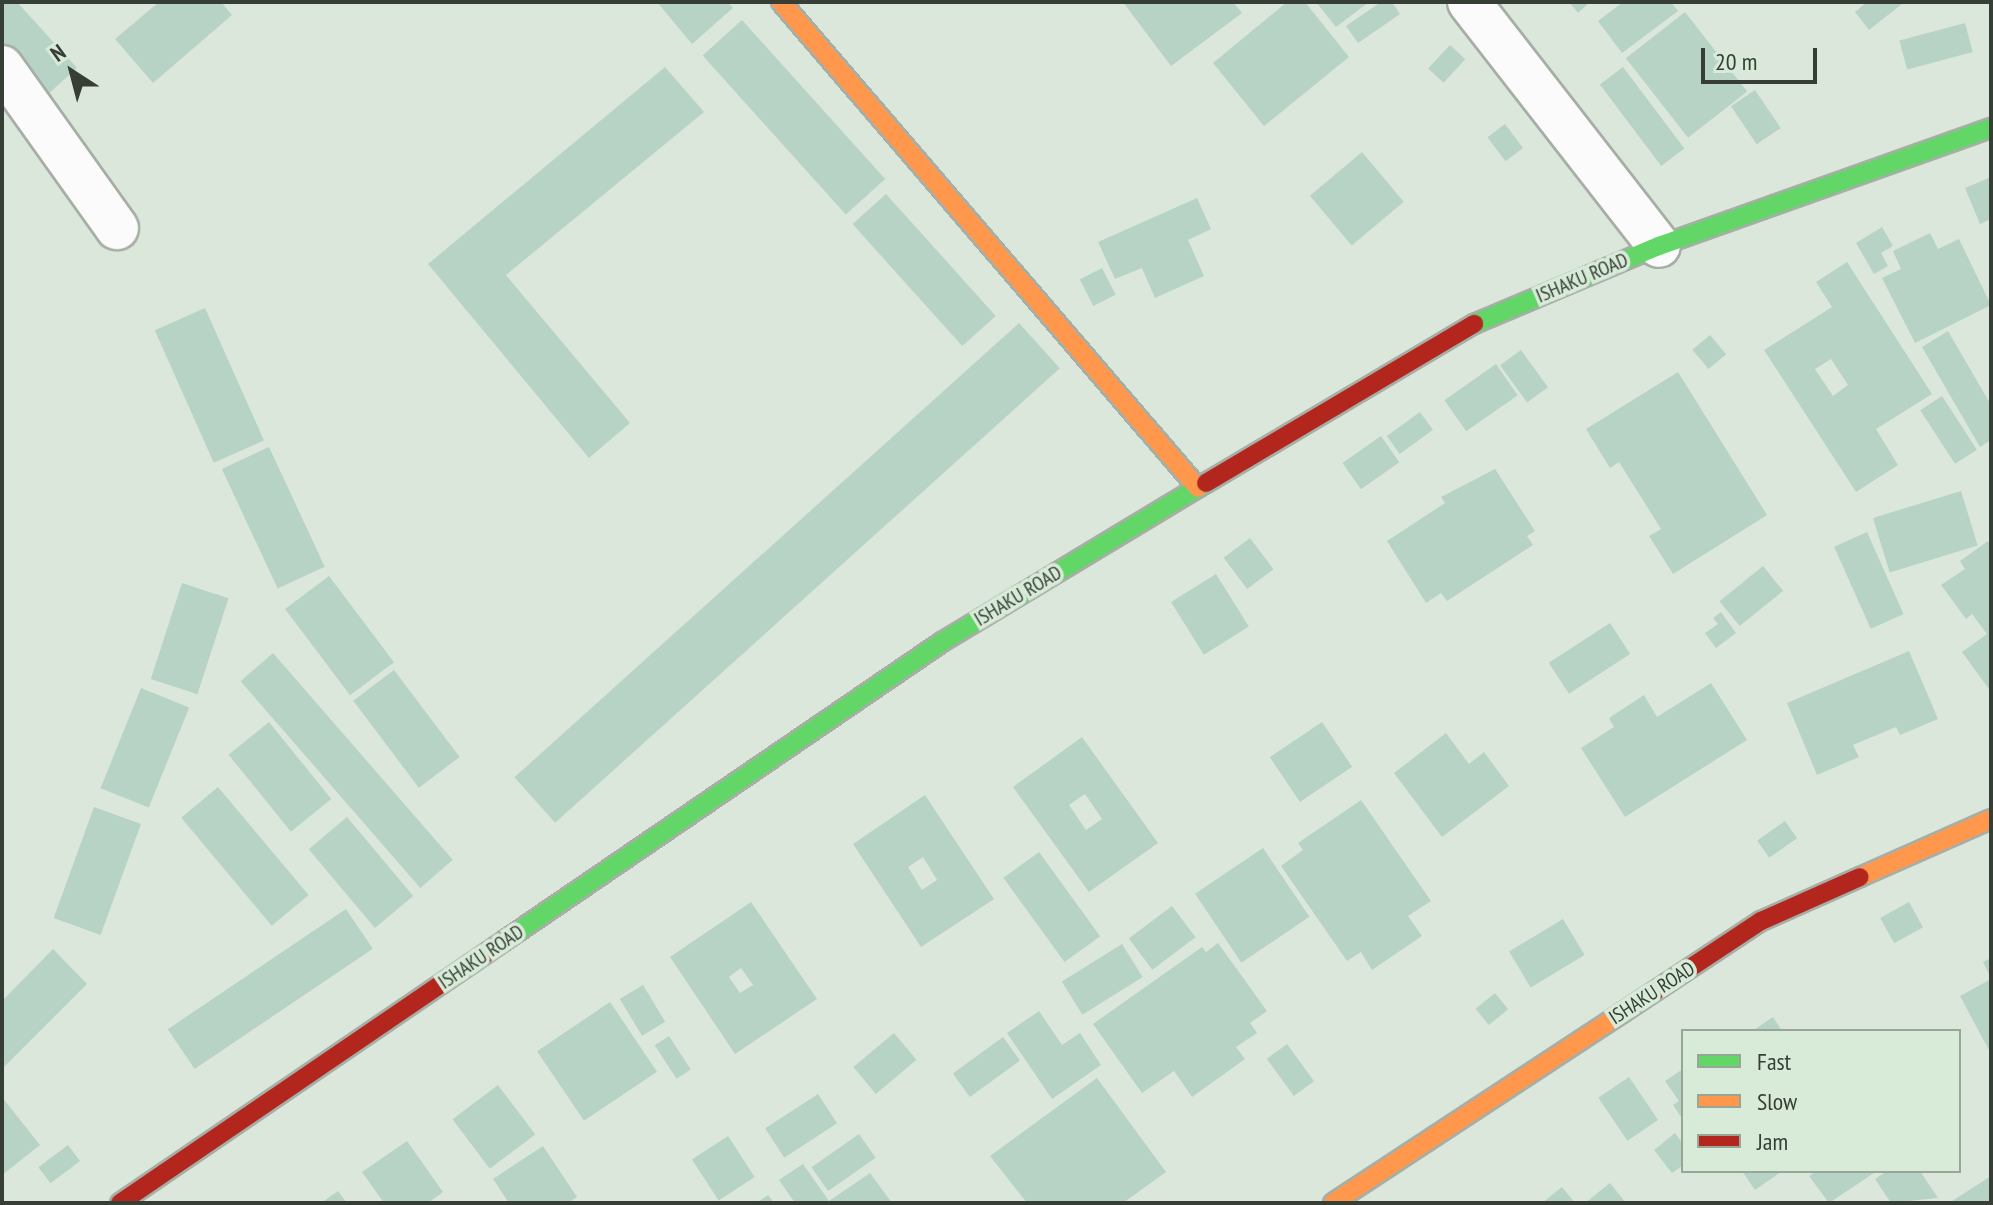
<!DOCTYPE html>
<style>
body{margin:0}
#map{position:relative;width:1993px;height:1205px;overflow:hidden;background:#dce7dc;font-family:"PT Sans Narrow",sans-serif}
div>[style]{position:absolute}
.building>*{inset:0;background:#b7d3c6;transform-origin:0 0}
.roads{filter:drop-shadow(2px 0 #a6aea6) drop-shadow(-2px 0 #a6aea6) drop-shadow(0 2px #a6aea6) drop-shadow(0 -2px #a6aea6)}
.street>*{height:42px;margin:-21px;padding:0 21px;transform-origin:21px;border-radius:21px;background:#fafbfa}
.fast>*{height:18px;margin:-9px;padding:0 9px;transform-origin:9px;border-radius:9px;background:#63d668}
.slow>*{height:18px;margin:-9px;padding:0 9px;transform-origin:9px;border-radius:9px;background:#ff974d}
.jam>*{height:18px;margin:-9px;padding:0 9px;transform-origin:9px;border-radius:9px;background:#b3261e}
span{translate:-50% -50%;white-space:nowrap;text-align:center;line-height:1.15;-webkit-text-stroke:7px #d8ebd8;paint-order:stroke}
.street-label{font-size:20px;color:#363e36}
.frame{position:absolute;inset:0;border:4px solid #363e36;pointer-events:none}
.legend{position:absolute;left:1681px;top:1029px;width:280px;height:144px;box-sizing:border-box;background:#d8ebd8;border:2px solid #97a697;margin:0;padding:10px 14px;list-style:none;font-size:24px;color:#363e36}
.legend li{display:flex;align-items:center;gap:16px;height:40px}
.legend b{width:40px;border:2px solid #97a697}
.north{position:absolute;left:32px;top:32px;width:80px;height:80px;-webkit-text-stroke:6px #d8ebd8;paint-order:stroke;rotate:324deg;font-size:22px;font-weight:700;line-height:32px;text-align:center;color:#363e36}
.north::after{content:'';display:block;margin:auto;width:28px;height:36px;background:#363e36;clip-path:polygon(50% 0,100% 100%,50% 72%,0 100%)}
.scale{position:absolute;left:1701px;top:48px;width:116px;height:36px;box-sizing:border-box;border:4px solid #363e36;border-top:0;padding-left:10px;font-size:24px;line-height:28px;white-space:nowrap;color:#363e36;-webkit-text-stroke:6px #d8ebd8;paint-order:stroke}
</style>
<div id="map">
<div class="building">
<i style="clip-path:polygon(2px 2px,17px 2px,77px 68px,46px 96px,2px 46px)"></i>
<i style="clip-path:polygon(159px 2px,221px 2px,232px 15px,153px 83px,115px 39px)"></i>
<i style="clip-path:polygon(657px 2px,728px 2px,733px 8px,692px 44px)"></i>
<i style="clip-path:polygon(1123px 2px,1233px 2px,1242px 13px,1171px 66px)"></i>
<i style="clip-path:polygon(1287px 2px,1305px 2px,1349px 57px,1264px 126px,1213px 63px)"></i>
<i style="clip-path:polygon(1316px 2px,1369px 2px,1336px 27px)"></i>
<i style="clip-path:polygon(1381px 2px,1392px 2px,1400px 14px,1358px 43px,1346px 26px)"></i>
<i style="clip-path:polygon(1569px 2px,1590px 2px,1578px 13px)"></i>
<i style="clip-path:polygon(1623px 2px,1671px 2px,1678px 11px,1622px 53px,1598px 21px)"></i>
<i style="clip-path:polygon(1867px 2px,1900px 2px,1902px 4px,1869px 30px,1855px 12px)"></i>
<i style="left:1685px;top:12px;width:101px;height:75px;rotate:52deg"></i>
<i style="left:742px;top:20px;width:214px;height:53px;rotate:48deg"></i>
<i style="left:1965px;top:23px;width:30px;height:68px;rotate:75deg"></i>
<i style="left:1450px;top:45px;width:21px;height:32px;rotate:43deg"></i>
<i style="clip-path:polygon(665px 67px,704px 112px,506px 275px,630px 423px,589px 458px,428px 264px)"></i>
<i style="left:1623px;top:67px;width:102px;height:29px;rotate:53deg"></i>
<i style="left:1755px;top:90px;width:46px;height:29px;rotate:56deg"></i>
<i style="left:1505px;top:124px;width:30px;height:22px;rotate:53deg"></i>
<i style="left:1362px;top:152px;width:65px;height:68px;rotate:50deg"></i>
<i style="clip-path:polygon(1991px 177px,1991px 219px,1980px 224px,1965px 188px)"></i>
<i style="left:886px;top:194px;width:164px;height:45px;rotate:48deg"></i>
<i style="clip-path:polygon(1197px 198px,1211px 229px,1188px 240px,1204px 276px,1155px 298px,1142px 268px,1115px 279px,1098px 242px)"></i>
<i style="clip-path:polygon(1882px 227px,1893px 246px,1881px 253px,1888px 266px,1874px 274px,1856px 243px)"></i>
<i style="clip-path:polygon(1930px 233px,1938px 249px,1959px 239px,1991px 305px,1915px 343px,1882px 278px,1901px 269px,1893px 251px)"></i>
<i style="clip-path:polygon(evenodd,1847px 262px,1932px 394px,1876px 429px,1898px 465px,1856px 492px,1764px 350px,1832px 307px,1816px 282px,1847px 262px,1831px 359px,1848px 385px,1833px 396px,1815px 369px,1831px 359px)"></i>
<i style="left:1102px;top:268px;width:30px;height:25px;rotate:63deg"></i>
<i style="left:205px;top:308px;width:145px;height:55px;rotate:66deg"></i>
<i style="left:1019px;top:323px;width:61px;height:679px;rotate:48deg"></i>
<i style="clip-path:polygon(1948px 331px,1991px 405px,1991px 440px,1980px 447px,1922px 347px)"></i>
<i style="left:1710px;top:335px;width:25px;height:23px;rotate:50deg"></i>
<i style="left:1521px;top:350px;width:46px;height:26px;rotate:54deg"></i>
<i style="left:1496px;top:364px;width:38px;height:63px;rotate:55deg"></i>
<i style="clip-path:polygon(1678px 372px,1767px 515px,1673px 574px,1649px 536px,1661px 529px,1619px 462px,1610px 468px,1586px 429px)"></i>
<i style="left:1942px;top:396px;width:64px;height:26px;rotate:57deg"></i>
<i style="left:1420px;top:412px;width:22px;height:41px;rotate:54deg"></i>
<i style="left:1381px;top:436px;width:32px;height:47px;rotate:55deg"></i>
<i style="left:269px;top:447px;width:132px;height:52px;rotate:65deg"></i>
<i style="clip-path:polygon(1495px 469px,1535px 531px,1527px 536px,1533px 545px,1447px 601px,1441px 593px,1426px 603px,1387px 541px,1445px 503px,1441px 497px)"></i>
<i style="left:1961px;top:491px;width:57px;height:92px;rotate:73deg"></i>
<i style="left:1867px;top:532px;width:90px;height:36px;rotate:66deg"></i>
<i style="left:1250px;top:538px;width:39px;height:33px;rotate:53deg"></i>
<i style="clip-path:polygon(1988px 541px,1991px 545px,1991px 692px,1962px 652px,1987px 634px,1972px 614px,1966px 619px,1941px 585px,1965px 569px,1960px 561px)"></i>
<i style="left:1763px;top:566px;width:32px;height:56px;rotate:51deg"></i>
<i style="left:1216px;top:574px;width:62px;height:53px;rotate:58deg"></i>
<i style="left:329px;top:576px;width:108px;height:55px;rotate:53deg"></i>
<i style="left:182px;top:583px;width:49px;height:101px;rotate:18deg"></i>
<i style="clip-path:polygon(1721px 612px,1736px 633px,1716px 648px,1705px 633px,1718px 624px,1713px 618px)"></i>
<i style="left:1610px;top:623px;width:37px;height:73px;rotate:57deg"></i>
<i style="clip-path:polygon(1909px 651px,1938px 719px,1900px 735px,1896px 727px,1853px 745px,1859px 757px,1817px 775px,1787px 703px)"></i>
<i style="left:273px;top:653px;width:274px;height:43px;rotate:49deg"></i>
<i style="left:394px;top:670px;width:109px;height:51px;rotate:53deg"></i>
<i style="clip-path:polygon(1711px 683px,1747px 740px,1625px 817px,1581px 748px,1614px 727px,1609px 718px,1644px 695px,1657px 717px)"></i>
<i style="left:141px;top:688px;width:52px;height:108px;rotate:22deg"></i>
<i style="left:269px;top:722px;width:99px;height:52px;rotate:51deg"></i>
<i style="left:1322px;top:722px;width:54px;height:63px;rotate:56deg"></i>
<i style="clip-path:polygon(1446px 733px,1469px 764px,1484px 752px,1509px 786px,1442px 837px,1394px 773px)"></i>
<i style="clip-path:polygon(evenodd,1082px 737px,1158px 843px,1089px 892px,1013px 787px,1082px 737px,1085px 794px,1102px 819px,1086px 830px,1069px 805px,1085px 794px)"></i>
<i style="left:218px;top:787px;width:141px;height:48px;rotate:50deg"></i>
<i style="clip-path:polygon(evenodd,925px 795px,994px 899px,921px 947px,853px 844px,925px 795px,923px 857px,937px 880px,922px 890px,908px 867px,923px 857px)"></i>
<i style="clip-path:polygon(1361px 800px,1431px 901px,1408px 916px,1422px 936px,1372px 970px,1361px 952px,1347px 961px,1281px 866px,1303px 850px,1298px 843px)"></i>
<i style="left:94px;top:807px;width:50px;height:118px;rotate:20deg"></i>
<i style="left:347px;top:817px;width:103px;height:50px;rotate:50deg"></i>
<i style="left:1785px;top:821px;width:21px;height:34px;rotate:55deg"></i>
<i style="left:1263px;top:848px;width:83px;height:82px;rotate:56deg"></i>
<i style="left:1039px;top:852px;width:104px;height:44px;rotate:54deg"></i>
<i style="clip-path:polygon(evenodd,751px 902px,817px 999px,735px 1054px,670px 957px,751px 902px,741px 968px,753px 985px,740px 993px,729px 977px,741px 968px)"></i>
<i style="left:1909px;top:902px;width:29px;height:33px;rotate:61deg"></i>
<i style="left:1172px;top:906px;width:39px;height:54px;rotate:53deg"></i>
<i style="left:346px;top:909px;width:48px;height:215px;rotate:56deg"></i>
<i style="left:1563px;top:919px;width:42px;height:63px;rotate:59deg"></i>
<i style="clip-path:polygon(1218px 943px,1267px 1011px,1250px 1023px,1257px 1033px,1236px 1047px,1245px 1059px,1192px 1097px,1174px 1071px,1142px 1093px,1093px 1024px,1202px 947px,1206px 952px)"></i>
<i style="left:1122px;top:944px;width:39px;height:71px;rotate:58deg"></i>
<i style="clip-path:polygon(53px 949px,87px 984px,2px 1069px,2px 1001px)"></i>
<i style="clip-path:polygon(1991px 958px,1991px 978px,1983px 962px)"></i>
<i style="clip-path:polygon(1991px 979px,1991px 1054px,1960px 996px)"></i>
<i style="left:643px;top:985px;width:43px;height:27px;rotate:59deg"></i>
<i style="left:1495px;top:993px;width:21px;height:25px;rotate:51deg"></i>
<i style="left:610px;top:1002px;width:84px;height:88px;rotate:56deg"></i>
<i style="clip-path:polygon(1039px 1011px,1062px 1045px,1080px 1033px,1101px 1065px,1052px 1099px,1007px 1033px)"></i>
<i style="clip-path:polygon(1773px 1017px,1782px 1031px,1752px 1031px)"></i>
<i style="left:894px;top:1033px;width:35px;height:53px;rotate:50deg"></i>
<i style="left:669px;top:1036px;width:40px;height:17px;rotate:57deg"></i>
<i style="left:1003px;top:1037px;width:29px;height:62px;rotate:54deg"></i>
<i style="left:1287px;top:1044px;width:46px;height:25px;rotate:54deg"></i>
<i style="clip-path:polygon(1683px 1069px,1683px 1120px,1673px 1105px,1679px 1101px,1665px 1081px)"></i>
<i style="left:1629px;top:1077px;width:52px;height:37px;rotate:56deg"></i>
<i style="clip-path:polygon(1097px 1078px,1166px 1172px,1123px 1203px,1027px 1203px,990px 1156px)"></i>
<i style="left:498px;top:1085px;width:62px;height:57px;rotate:53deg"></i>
<i style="left:818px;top:1094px;width:35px;height:63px;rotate:57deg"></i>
<i style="clip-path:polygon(2px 1097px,40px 1145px,2px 1175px)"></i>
<i style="clip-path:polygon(1675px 1133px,1683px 1144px,1683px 1165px,1672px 1173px,1654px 1150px)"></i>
<i style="left:859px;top:1134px;width:29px;height:58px;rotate:55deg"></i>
<i style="left:728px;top:1136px;width:49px;height:43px;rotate:57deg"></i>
<i style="clip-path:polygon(407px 1141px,443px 1192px,428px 1203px,384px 1203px,362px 1172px)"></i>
<i style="left:68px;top:1145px;width:20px;height:37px;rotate:53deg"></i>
<i style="clip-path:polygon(543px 1146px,577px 1197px,568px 1203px,509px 1203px,493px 1179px)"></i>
<i style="clip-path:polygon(803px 1164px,829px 1201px,870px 1173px,892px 1203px,795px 1203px,779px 1180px)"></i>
<i style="clip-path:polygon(1742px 1171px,1782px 1171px,1755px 1190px)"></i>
<i style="clip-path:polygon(1817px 1171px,1877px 1171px,1829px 1203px,1809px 1176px)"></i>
<i style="clip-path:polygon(1887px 1171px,1920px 1171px,1938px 1198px,1891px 1203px,1875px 1179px)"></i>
<i style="clip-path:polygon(1991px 1176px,1991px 1203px,1949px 1203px)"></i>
<i style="clip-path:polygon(1610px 1183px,1626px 1203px,1585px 1203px)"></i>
<i style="clip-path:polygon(1562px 1187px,1575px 1203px,1542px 1203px)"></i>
<i style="clip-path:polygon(338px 1191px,347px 1203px,321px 1203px)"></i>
<i style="clip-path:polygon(768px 1195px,774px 1203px,756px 1203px)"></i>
</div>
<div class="roads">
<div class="street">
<i style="left:1469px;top:2px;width:309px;rotate:52.1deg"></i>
<i style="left:2px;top:67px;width:198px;rotate:54.5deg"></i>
</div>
<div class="fast">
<i style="left:1474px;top:324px;width:201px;rotate:-22.9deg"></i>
<i style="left:1659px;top:246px;width:352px;rotate:-19.6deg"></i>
<i style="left:504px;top:941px;width:530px;rotate:-34.32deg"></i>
<i style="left:942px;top:642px;width:308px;rotate:-31.1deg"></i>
</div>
<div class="slow">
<i style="left:781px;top:2px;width:640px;rotate:49.37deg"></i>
<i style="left:1860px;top:877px;width:143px;rotate:-23.9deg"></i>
<i style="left:1333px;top:1203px;width:346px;rotate:-33.3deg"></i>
</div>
<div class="jam">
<i style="left:1206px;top:483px;width:312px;rotate:-30.7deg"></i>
<i style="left:1622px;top:1013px;width:167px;rotate:-33.5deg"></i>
<i style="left:1761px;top:921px;width:108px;rotate:-24deg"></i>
<i style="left:120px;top:1203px;width:465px;rotate:-34.3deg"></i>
</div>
</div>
<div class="street-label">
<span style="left:1582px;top:278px;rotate:-23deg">ISHAKU ROAD</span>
<span style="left:1018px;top:596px;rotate:-31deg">ISHAKU ROAD</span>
<span style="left:481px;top:957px;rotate:-34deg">ISHAKU ROAD</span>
<span style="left:1652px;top:993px;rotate:-33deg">ISHAKU ROAD</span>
</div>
<div class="frame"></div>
<ul class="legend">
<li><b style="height:10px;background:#63d668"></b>Fast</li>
<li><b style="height:10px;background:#ff974d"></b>Slow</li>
<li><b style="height:10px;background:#b3261e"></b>Jam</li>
</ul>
<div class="north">N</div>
<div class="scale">20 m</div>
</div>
